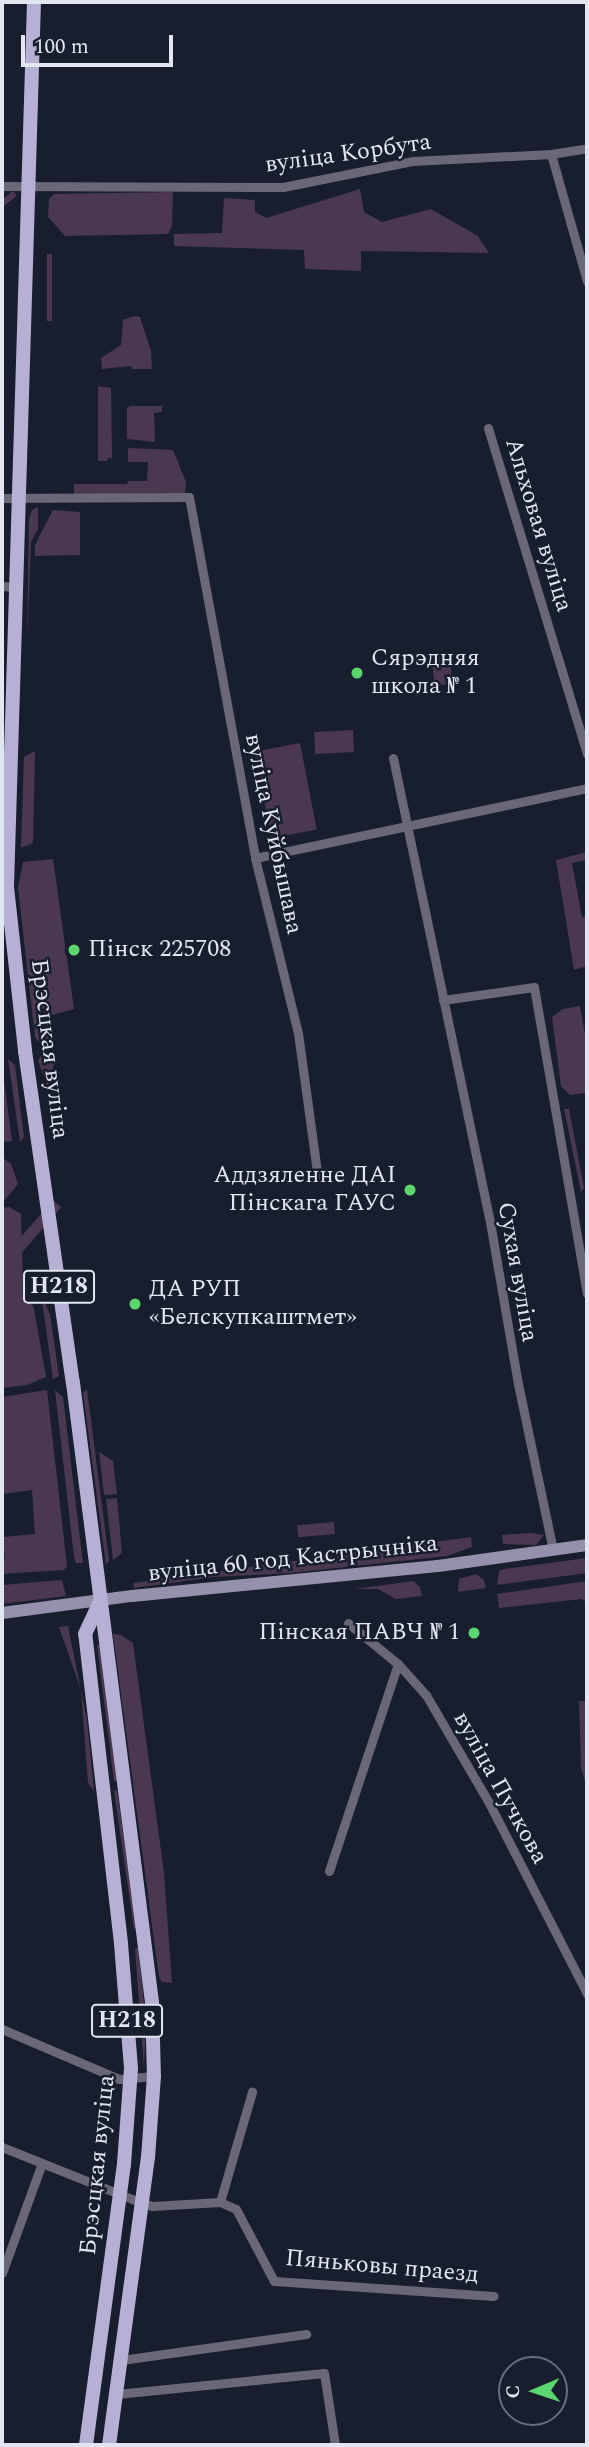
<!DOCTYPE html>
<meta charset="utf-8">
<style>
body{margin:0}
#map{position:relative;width:589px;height:2447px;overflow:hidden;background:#181e2e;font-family:Spectral,serif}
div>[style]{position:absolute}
.green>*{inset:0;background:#4a3850;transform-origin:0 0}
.street>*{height:9px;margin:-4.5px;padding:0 4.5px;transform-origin:4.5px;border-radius:4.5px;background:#6a6778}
.secondary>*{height:12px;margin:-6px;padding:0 6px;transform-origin:6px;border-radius:6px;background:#9590ac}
.primary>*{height:14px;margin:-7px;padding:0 7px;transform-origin:7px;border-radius:7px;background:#b6b0d4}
.dots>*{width:19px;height:19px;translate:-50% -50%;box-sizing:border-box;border:4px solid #181e2e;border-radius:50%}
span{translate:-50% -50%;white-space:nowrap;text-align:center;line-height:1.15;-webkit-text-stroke:5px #181e2e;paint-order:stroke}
.shield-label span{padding:2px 5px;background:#181e2e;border:2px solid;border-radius:5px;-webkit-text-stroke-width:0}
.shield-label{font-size:23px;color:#e1e6f1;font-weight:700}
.street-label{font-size:24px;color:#e1e6f1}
.poi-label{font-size:24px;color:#e1e6f1}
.left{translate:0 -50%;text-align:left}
.right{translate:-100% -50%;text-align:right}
.frame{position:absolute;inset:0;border:4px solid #e1e6f1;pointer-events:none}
.north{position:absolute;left:498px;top:2356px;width:70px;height:70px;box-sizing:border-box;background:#181e2e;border:2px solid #686e7c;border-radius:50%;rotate:268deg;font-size:19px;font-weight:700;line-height:28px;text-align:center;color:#e1e6f1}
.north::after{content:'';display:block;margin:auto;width:24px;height:32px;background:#5bd56e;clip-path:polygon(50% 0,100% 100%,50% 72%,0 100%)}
.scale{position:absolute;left:21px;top:35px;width:152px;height:32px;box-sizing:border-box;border:4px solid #e1e6f1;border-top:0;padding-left:9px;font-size:21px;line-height:24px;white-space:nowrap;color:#e1e6f1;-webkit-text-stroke:5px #181e2e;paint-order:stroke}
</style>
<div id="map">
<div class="green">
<i style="clip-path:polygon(360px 189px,364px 212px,382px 222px,431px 209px,478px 236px,489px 253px,361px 251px,361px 271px,305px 269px,304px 250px,174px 246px,174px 234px,222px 233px,224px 198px,255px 200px,255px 212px,266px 218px)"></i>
<i style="left:13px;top:191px;width:6px;height:214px;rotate:51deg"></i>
<i style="clip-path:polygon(173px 192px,172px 226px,168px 234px,65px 236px,48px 217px,49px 199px,54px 194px)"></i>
<i style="left:47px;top:254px;width:5px;height:67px"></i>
<i style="clip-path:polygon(134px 316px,140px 317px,151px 351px,152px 369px,132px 369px,131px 366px,102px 369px,101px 358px,121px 345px,123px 320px)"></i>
<i style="clip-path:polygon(98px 386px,111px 388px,112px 458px,108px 458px,107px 461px,98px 461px)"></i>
<i style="clip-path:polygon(130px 406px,162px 406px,162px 412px,154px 413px,155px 442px,127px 439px,127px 408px)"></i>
<i style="clip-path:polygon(128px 448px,173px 450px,186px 482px,185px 493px,74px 495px,74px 484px,127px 484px,128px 481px,147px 481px,148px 462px,128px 462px)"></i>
<i style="clip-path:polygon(38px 507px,38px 529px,31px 542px,27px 642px,29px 519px,32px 510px)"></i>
<i style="clip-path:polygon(53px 510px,80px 512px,80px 555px,35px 556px,35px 545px)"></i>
<i style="left:450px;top:653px;width:31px;height:18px;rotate:86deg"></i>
<i style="left:353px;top:730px;width:22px;height:39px;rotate:87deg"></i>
<i style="left:300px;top:743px;width:88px;height:46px;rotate:79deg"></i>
<i style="clip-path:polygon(35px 751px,33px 843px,21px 848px,24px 757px)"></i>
<i style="clip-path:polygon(587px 852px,587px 860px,572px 863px,582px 917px,587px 916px,587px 966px,574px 970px,556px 860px)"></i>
<i style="clip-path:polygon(53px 859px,74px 1009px,52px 1015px,53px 1044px,41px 1045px,35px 1037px,18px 888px,23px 862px)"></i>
<i style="clip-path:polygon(580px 1006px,587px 1046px,587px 1106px,585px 1093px,570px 1095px,561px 1086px,552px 1017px,563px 1009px)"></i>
<i style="clip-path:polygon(50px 1054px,54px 1055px,55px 1060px,48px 1088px,38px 1061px,40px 1057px)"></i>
<i style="clip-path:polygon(8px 1059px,15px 1065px,24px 1137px,20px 1142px)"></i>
<i style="clip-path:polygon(2px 1065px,12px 1141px,2px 1142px)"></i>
<i style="clip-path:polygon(564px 1109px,569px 1109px,584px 1188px,581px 1192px)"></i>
<i style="clip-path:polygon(2px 1157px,11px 1164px,18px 1184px,5px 1200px,2px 1199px)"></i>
<i style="left:53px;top:1200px;width:11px;height:176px;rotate:41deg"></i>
<i style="clip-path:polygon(9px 1207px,21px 1214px,23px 1283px,34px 1309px,46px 1377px,27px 1385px,2px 1388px,2px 1208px)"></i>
<i style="clip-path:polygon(41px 1293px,50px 1315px,59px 1376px,53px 1379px)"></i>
<i style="clip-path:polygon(87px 1389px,109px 1560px,106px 1565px,83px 1393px)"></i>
<i style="clip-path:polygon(47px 1390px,67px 1566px,64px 1570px,2px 1574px,2px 1560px,5px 1559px,3px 1537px,35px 1534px,32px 1490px,2px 1494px,2px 1397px)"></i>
<i style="clip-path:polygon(55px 1390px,63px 1397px,83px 1563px,76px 1563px,74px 1557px)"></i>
<i style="clip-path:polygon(99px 1452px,113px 1461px,117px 1494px,104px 1495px)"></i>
<i style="clip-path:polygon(117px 1498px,122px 1553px,113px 1560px,106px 1499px)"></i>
<i style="left:334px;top:1522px;width:12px;height:37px;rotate:85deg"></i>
<i style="clip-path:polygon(531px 1533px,544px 1535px,536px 1545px,503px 1544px,502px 1535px)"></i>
<i style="clip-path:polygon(471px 1537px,472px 1547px,447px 1556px,290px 1573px,214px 1577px,134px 1588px,133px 1583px)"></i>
<i style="clip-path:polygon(587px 1558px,587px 1573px,497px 1585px,499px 1571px,504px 1569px)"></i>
<i style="clip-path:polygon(476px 1574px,484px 1580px,486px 1588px,458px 1592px,459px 1579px)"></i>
<i style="clip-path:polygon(62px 1580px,66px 1596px,2px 1604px,2px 1585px)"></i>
<i style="clip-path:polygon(413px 1581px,420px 1587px,422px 1596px,396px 1599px,378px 1589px,355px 1589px)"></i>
<i style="clip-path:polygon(587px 1581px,587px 1603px,582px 1599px,499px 1608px,497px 1594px)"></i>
<i style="clip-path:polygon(68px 1626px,87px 1720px,94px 1791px,88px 1783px,81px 1690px,59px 1627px)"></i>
<i style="clip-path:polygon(113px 1634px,121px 1635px,133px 1643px,164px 1873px,172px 1983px,162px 1982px,159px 1977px)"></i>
<i style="clip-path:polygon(97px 1645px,101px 1645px,117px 1780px,114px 1782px)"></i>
<i style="clip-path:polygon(579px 1701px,587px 1701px,587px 1789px,581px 1767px)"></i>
<i style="clip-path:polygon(117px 1790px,136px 1927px,134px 1929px,114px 1791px)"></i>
<i style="clip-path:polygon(138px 1947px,146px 2022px,144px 2068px,135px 1949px)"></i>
</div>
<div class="street">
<i style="left:551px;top:154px;width:132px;rotate:74.2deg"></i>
<i style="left:2px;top:186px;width:281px;rotate:0.2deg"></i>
<i style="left:283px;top:187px;width:133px;rotate:-11.3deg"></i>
<i style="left:413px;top:161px;width:138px;rotate:-2.9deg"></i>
<i style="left:551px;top:154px;width:36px;rotate:-9deg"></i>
<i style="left:488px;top:428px;width:341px;rotate:73.1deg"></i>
<i style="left:2px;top:498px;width:187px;rotate:-0.3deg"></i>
<i style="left:189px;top:497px;width:367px;rotate:79.6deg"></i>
<i style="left:255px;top:858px;width:180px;rotate:76.2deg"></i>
<i style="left:298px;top:1033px;width:147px;rotate:82.2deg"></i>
<i style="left:2px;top:586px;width:14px;rotate:4deg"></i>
<i style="left:393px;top:758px;width:474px;rotate:78.2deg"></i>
<i style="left:490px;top:1222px;width:164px;rotate:80.2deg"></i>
<i style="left:518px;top:1384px;width:170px;rotate:78.1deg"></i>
<i style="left:255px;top:858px;width:339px;rotate:-11.9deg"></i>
<i style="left:443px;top:1000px;width:92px;rotate:-8.1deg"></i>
<i style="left:534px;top:987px;width:311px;rotate:80.2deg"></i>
<i style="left:348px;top:1623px;width:65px;rotate:39.4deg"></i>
<i style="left:398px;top:1664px;width:42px;rotate:47.9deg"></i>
<i style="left:426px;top:1695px;width:123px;rotate:59.7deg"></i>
<i style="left:488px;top:1801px;width:217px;rotate:62.8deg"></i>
<i style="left:329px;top:1871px;width:218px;rotate:-71.6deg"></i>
<i style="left:2px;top:2029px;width:127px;rotate:23.1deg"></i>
<i style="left:119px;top:2079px;width:35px;rotate:-5deg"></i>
<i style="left:2px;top:2147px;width:151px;rotate:21.8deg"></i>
<i style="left:142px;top:2203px;width:10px;rotate:17deg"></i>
<i style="left:152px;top:2206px;width:68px;rotate:-3.4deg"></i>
<i style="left:220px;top:2202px;width:17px;rotate:24deg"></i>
<i style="left:236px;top:2209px;width:81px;rotate:62.2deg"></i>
<i style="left:274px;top:2281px;width:220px;rotate:3.9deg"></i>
<i style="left:220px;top:2202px;width:115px;rotate:-73.8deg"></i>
<i style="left:2px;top:2273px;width:117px;rotate:-70deg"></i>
<i style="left:121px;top:2360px;width:187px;rotate:-8deg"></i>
<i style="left:117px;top:2394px;width:208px;rotate:-5.8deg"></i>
<i style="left:324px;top:2373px;width:73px;rotate:81.3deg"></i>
</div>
<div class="secondary">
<i style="left:2px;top:1613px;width:131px;rotate:-7.5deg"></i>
<i style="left:132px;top:1596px;width:307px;rotate:-5.6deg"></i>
<i style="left:438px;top:1566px;width:150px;rotate:-8deg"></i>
</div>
<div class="primary">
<i style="left:34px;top:2px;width:885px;rotate:91.75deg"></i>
<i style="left:7px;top:887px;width:165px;rotate:83.7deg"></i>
<i style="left:25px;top:1051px;width:335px;rotate:81.8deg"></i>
<i style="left:73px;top:1383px;width:624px;rotate:82.73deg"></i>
<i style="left:152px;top:2002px;width:74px;rotate:88.5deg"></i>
<i style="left:154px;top:2076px;width:81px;rotate:94.2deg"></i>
<i style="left:148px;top:2157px;width:291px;rotate:97.7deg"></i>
<i style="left:86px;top:2445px;width:284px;rotate:-82.3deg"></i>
<i style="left:124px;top:2164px;width:96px;rotate:-85.8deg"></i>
<i style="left:131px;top:2068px;width:125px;rotate:-94.6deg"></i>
<i style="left:121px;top:1943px;width:311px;rotate:-96.6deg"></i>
<i style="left:85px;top:1634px;width:35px;rotate:-65deg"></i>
</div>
<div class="dots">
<i style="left:357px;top:673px;background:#5bd56e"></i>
<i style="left:74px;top:950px;background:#5bd56e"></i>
<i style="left:410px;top:1190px;background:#5bd56e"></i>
<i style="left:135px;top:1304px;background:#5bd56e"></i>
<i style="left:474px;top:1633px;background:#5bd56e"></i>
</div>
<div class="shield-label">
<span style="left:59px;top:1287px">Н218</span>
<span style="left:127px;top:2021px">Н218</span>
</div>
<div class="street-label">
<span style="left:348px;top:154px;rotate:-8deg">вуліца Корбута</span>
<span style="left:538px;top:525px;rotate:73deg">Альховая вуліца</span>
<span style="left:273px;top:834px;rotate:78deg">вуліца Куйбышава</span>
<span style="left:49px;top:1049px;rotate:83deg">Брэсцкая вуліца</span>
<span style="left:517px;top:1272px;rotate:80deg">Сухая вуліца</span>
<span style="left:293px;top:1559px;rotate:-6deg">вуліца 60 год Кастрычніка</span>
<span style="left:500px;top:1788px;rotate:61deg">вуліца Пучкова</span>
<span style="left:98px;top:2165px;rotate:-84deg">Брэсцкая вуліца</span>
<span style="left:382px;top:2267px;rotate:5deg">Пяньковы праезд</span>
</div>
<div class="poi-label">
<span class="left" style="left:371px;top:673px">Сярэдняя<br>школа № 1</span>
<span class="left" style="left:88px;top:950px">Пінск 225708</span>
<span class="right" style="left:396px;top:1190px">Аддзяленне ДАІ<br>Пінскага ГАУС</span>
<span class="left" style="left:149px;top:1304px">ДА РУП<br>«Белскупкаштмет»</span>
<span class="right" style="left:460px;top:1633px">Пінская ПАВЧ № 1</span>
</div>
<div class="frame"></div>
<div class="north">С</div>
<div class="scale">100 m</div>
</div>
